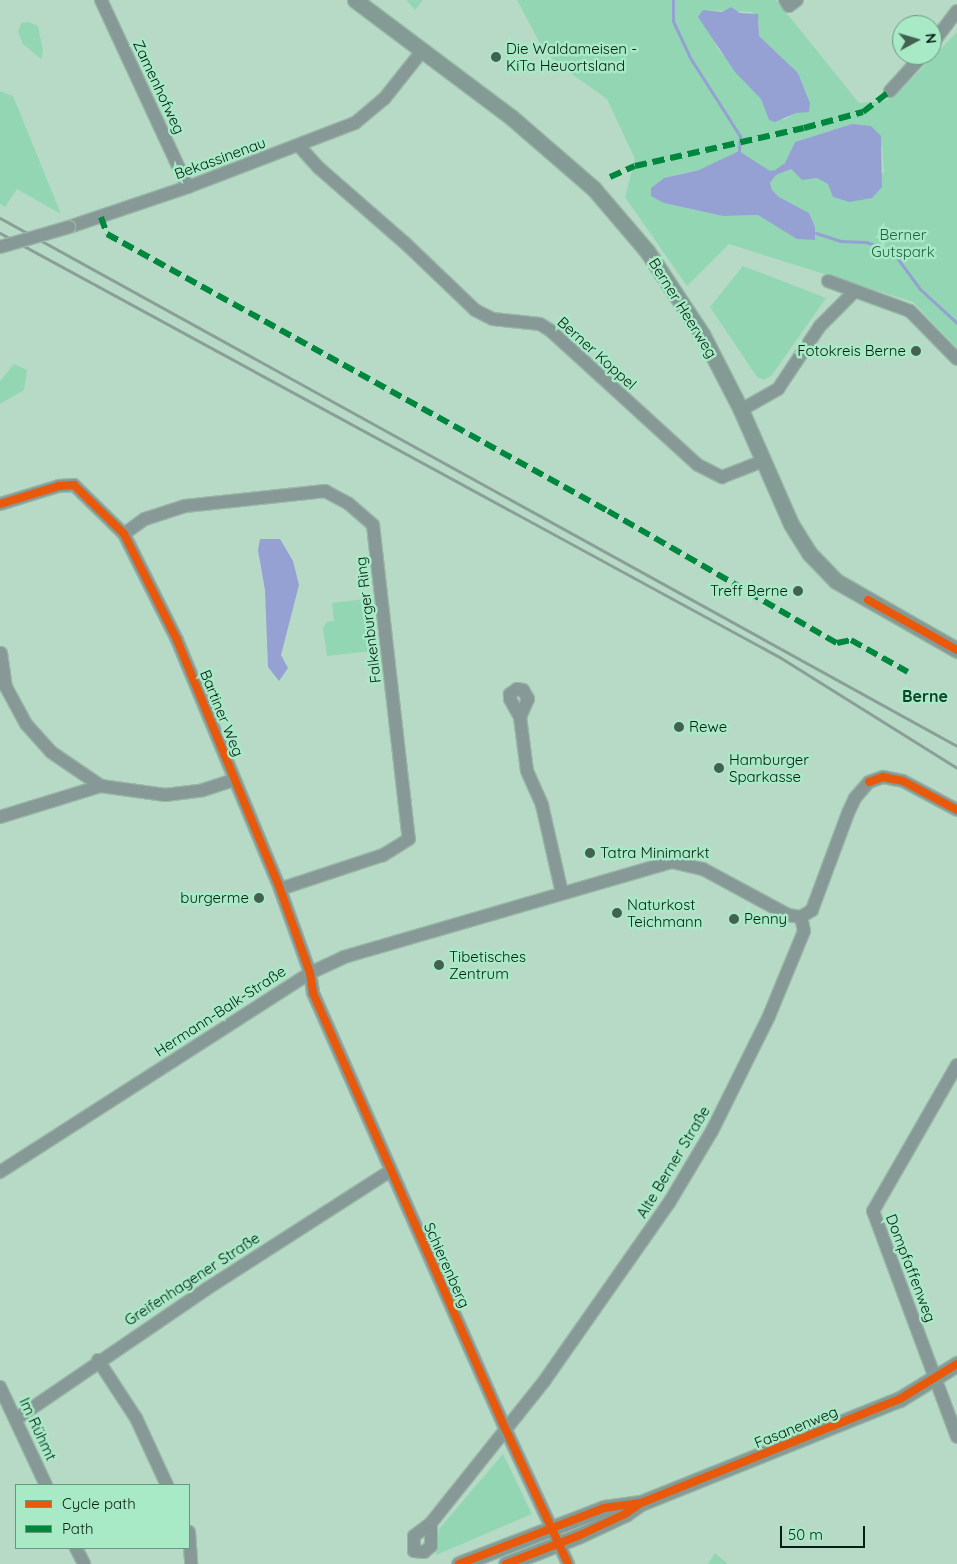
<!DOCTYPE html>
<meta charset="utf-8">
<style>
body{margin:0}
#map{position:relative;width:957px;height:1564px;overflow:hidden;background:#b7dac7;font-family:Quicksand,sans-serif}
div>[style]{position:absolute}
.green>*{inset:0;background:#93d6b3}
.water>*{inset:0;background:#94a1d2}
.stream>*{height:3px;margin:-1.5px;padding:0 1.5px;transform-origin:1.5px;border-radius:1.5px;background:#94a1d2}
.roads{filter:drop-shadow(1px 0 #99b6a7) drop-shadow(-1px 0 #99b6a7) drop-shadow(0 1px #99b6a7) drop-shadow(0 -1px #99b6a7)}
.minor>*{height:12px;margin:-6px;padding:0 6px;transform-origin:6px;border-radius:6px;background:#879996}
.major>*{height:15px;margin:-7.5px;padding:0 7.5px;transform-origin:7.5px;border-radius:7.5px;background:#849b95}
.rail>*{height:3px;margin:-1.5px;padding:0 1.5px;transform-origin:1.5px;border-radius:1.5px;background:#899f97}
.bridges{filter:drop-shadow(1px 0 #99b6a7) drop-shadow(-1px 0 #99b6a7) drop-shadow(0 1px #99b6a7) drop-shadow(0 -1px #99b6a7)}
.minor-bridge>*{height:12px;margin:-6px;padding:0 6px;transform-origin:6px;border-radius:6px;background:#879996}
.quiet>*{height:6px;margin-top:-3px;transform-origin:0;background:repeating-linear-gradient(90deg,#00873e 0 12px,transparent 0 18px)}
.cycleway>*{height:8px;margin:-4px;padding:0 4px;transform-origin:4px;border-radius:4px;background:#e8590c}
.dots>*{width:14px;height:14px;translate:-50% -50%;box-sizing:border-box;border:2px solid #a8e9c6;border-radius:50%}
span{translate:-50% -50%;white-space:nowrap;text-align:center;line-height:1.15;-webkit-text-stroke:5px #a8e9c6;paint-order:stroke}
.poi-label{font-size:15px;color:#051f13}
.left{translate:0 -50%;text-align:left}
.right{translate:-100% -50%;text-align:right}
.street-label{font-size:15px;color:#051f13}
.park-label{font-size:15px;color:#1e6445}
.neighbourhood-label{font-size:16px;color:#10422c;font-weight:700}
.legend{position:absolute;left:15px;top:1484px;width:175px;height:65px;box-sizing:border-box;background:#a8e9c6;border:1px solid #67987e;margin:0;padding:6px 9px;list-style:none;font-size:15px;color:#051f13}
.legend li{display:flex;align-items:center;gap:10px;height:25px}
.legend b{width:25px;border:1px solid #67987e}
.north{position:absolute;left:892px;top:15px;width:50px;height:50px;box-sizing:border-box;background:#a8e9c6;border:1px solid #67987e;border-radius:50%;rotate:84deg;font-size:14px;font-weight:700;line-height:20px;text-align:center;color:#051f13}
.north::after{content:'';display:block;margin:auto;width:18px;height:22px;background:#436052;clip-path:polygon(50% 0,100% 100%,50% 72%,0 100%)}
.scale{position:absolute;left:780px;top:1526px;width:85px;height:22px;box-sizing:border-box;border:2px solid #051f13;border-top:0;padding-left:6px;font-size:15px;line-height:18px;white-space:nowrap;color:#051f13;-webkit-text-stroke:4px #a8e9c6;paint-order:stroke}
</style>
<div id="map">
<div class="green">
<i style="clip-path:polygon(406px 0,423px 0,415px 10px)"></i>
<i style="clip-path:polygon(evenodd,517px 0,776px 0,859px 103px,885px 101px,902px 89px,957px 32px,957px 348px,913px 302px,729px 244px,687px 286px,625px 197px,635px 159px,607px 99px,555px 62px,543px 49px,517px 0,703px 10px,752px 12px,759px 21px,759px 36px,798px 73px,810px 103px,786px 119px,769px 120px,761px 99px,717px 48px,703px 10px,517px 0,852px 124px,882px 145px,884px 172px,849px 202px,833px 197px,829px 184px,817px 178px,802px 180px,791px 169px,776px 175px,770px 183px,772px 190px,779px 197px,809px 213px,815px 227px,815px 240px,797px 238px,758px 215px,723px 216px,664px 203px,651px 188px,664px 178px,683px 173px,749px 160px,770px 171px,775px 170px,785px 163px,795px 142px,852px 124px)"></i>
<i style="clip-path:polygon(29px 22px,38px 26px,43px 51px,41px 59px,23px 44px,18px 32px,21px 23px)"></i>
<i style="clip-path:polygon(0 91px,13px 96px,61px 214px,17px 189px,5px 207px,0 204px)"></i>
<i style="clip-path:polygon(743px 266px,826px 298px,772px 375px,764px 380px,757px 377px,710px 307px)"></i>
<i style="clip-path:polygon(14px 364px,27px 370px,24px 390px,0 404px,0 381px)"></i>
<i style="clip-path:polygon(365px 599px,371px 651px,327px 656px,323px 628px,327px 622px,334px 621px,332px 603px)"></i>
<i style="clip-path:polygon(503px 1454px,532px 1514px,436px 1555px,439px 1529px)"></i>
<i style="clip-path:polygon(715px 1553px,728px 1564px,708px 1564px)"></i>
</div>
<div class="water">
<i style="clip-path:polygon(731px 7px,740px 13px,758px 14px,759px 36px,798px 73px,810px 103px,809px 112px,796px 113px,775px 122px,769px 120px,761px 99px,735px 72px,698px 17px,703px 10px,722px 12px)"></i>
<i style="clip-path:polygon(852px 124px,871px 126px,881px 136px,882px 187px,872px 198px,849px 202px,833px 197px,828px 184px,817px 178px,802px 180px,791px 169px,776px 175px,770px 183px,772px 190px,779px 197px,809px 213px,815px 227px,815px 240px,797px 239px,758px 215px,723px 216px,664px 203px,651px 196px,651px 188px,664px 178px,699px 170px,739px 151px,770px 171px,775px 170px,785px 163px,795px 142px)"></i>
<i style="clip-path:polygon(260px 539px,280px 539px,293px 561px,299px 585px,281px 655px,288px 668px,279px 681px,268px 667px,265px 590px,258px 550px)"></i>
</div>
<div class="stream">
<i style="left:673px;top:0;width:21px;rotate:90deg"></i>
<i style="left:673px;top:21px;width:38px;rotate:65deg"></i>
<i style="left:689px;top:56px;width:95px;rotate:57.5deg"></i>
<i style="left:740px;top:136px;width:15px;rotate:94deg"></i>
<i style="left:816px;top:233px;width:25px;rotate:18deg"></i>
<i style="left:840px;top:241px;width:26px;rotate:2deg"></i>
<i style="left:866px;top:242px;width:28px;rotate:19deg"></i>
<i style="left:892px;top:251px;width:47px;rotate:53.6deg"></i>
<i style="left:920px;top:289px;width:50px;rotate:42.6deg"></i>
</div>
<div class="roads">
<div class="minor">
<i style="left:101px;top:0;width:206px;rotate:65.1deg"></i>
<i style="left:785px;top:0;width:7px;rotate:56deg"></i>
<i style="left:789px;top:6px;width:10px;rotate:-37deg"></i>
<i style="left:932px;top:44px;width:41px;rotate:-52.9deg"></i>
<i style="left:890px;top:91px;width:49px;rotate:-47.5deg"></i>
<i style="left:299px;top:146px;width:30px;rotate:48deg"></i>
<i style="left:319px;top:168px;width:114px;rotate:41.1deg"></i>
<i style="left:405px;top:243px;width:97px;rotate:43.7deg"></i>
<i style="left:475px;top:310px;width:20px;rotate:27deg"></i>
<i style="left:493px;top:319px;width:47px;rotate:6.1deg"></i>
<i style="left:540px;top:324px;width:13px;rotate:32deg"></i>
<i style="left:551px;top:331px;width:199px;rotate:42.4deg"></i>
<i style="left:698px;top:465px;width:27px;rotate:27deg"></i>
<i style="left:722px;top:477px;width:44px;rotate:-21.3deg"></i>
<i style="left:69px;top:227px;width:126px;rotate:-18.6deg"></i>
<i style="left:188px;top:187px;width:179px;rotate:-21deg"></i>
<i style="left:355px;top:123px;width:38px;rotate:-40deg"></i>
<i style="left:384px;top:99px;width:61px;rotate:-51.6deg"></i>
<i style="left:828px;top:281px;width:87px;rotate:20.1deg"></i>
<i style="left:910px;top:311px;width:67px;rotate:45.6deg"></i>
<i style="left:741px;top:410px;width:43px;rotate:-29.6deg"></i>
<i style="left:778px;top:389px;width:76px;rotate:-56.3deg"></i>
<i style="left:820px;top:326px;width:49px;rotate:-45deg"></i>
<i style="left:0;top:504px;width:62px;rotate:-17deg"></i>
<i style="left:59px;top:486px;width:15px;rotate:-4deg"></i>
<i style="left:74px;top:485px;width:70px;rotate:44.4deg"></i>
<i style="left:124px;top:534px;width:119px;rotate:63.4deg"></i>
<i style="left:177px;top:640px;width:269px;rotate:67.5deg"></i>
<i style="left:280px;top:889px;width:89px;rotate:70.3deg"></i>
<i style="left:310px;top:973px;width:20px;rotate:81deg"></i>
<i style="left:313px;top:993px;width:475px;rotate:66.2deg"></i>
<i style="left:505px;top:1428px;width:150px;rotate:65.1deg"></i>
<i style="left:124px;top:534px;width:26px;rotate:-36deg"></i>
<i style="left:145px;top:519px;width:42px;rotate:-18deg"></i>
<i style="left:185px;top:506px;width:141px;rotate:-6.1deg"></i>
<i style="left:325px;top:491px;width:27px;rotate:28deg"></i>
<i style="left:349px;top:504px;width:32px;rotate:41deg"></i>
<i style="left:373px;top:525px;width:316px;rotate:83.5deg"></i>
<i style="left:409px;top:839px;width:31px;rotate:148deg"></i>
<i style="left:383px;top:855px;width:108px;rotate:161.7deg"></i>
<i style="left:1px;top:653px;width:34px;rotate:82deg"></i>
<i style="left:6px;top:687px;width:42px;rotate:61.6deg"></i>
<i style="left:26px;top:724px;width:38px;rotate:48deg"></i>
<i style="left:51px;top:752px;width:60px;rotate:34.2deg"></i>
<i style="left:520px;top:717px;width:20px;rotate:-66deg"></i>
<i style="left:528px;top:699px;width:10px;rotate:-119deg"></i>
<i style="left:523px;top:690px;width:6px;rotate:-171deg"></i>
<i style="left:517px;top:689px;width:9px;rotate:144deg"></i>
<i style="left:510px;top:694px;width:5px;rotate:90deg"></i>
<i style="left:510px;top:699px;width:21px;rotate:61deg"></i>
<i style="left:520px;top:717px;width:54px;rotate:82.6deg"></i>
<i style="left:527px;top:771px;width:37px;rotate:66deg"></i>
<i style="left:542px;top:805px;width:90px;rotate:77.2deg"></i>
<i style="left:0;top:817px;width:106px;rotate:-17.1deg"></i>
<i style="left:101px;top:786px;width:65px;rotate:8deg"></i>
<i style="left:165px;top:795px;width:38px;rotate:-7deg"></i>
<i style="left:203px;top:790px;width:33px;rotate:-18deg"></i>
<i style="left:957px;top:1065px;width:168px;rotate:119.9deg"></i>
<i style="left:873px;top:1211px;width:241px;rotate:69.6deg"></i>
<i style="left:0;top:1172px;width:368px;rotate:-32.7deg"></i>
<i style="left:310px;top:973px;width:38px;rotate:-25deg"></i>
<i style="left:344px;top:957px;width:341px;rotate:-16.2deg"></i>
<i style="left:672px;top:862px;width:32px;rotate:13deg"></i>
<i style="left:703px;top:869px;width:97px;rotate:28.4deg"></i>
<i style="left:788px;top:915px;width:13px;rotate:9deg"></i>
<i style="left:801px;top:917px;width:13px;rotate:-32deg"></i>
<i style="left:812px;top:910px;width:103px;rotate:-69.6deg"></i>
<i style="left:848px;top:813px;width:17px;rotate:-65deg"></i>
<i style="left:855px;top:798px;width:21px;rotate:-49deg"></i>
<i style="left:869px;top:782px;width:15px;rotate:-20deg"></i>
<i style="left:883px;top:777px;width:20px;rotate:11deg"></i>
<i style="left:903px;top:781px;width:61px;rotate:28.2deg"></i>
<i style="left:98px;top:1360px;width:69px;rotate:56.8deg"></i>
<i style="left:136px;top:1418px;width:74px;rotate:65.2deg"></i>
<i style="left:0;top:1387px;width:108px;rotate:64.9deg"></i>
<i style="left:16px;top:1419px;width:232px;rotate:-34.3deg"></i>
<i style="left:208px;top:1288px;width:216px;rotate:-32.7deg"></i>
<i style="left:431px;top:1523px;width:23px;rotate:90deg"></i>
<i style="left:431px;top:1546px;width:9px;rotate:139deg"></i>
<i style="left:424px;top:1552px;width:10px;rotate:-174deg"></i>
<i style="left:414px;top:1551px;width:15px;rotate:-90deg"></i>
<i style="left:414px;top:1536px;width:21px;rotate:-37deg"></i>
<i style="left:431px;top:1523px;width:183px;rotate:-51.4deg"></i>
<i style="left:545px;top:1380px;width:216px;rotate:-55deg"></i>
<i style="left:669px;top:1203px;width:84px;rotate:-59.2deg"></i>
<i style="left:712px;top:1131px;width:128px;rotate:-63.6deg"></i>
<i style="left:769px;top:1016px;width:92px;rotate:-67.6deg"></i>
<i style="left:804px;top:931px;width:14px;rotate:-102deg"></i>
<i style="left:189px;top:1532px;width:32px;rotate:86deg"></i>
<i style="left:76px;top:1548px;width:18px;rotate:63deg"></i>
</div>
<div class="major">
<i style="left:355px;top:0;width:195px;rotate:36.9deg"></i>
<i style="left:511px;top:117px;width:110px;rotate:40.9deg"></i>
<i style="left:594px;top:189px;width:82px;rotate:49.5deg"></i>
<i style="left:647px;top:251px;width:100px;rotate:56.5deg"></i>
<i style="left:702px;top:334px;width:85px;rotate:62.8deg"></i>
<i style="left:741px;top:410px;width:124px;rotate:66.3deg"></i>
<i style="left:791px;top:524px;width:34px;rotate:58deg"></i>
<i style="left:809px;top:553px;width:39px;rotate:46deg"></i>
<i style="left:836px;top:581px;width:139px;rotate:29.7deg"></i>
<i style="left:459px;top:1564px;width:155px;rotate:-21.1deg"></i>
<i style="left:604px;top:1508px;width:37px;rotate:-8deg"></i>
<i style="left:506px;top:1564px;width:77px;rotate:-21.3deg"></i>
<i style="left:578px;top:1536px;width:52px;rotate:-25.1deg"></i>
<i style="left:625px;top:1514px;width:19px;rotate:-35deg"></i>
<i style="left:641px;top:1503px;width:279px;rotate:-21.9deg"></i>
<i style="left:900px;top:1399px;width:67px;rotate:-31.6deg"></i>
</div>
</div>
<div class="rail">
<i style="left:0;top:218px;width:1093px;rotate:28.89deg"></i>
<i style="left:0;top:233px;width:889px;rotate:28.55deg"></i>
<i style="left:781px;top:658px;width:208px;rotate:32deg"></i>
</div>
<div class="bridges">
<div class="minor-bridge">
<i style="left:0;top:247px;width:72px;rotate:-16.2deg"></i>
</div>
</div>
<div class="quiet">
<i style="left:610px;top:177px;width:27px;rotate:-24deg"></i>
<i style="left:635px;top:166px;width:173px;rotate:-12.7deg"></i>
<i style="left:804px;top:128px;width:61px;rotate:-15.2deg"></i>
<i style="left:863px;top:112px;width:34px;rotate:-38deg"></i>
<i style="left:101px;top:217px;width:18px;rotate:71deg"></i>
<i style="left:107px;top:234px;width:572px;rotate:28.94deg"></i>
<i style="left:608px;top:511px;width:264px;rotate:30deg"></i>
<i style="left:837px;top:643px;width:14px;rotate:-12deg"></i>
<i style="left:851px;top:640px;width:65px;rotate:29.3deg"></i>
</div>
<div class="cycleway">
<i style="left:0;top:504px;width:62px;rotate:-17deg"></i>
<i style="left:59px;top:486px;width:15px;rotate:-4deg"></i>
<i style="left:74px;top:485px;width:70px;rotate:44.4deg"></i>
<i style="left:124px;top:534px;width:119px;rotate:63.4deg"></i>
<i style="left:177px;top:640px;width:269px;rotate:67.5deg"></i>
<i style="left:280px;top:889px;width:89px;rotate:70.3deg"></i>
<i style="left:310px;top:973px;width:20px;rotate:81deg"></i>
<i style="left:313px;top:993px;width:475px;rotate:66.2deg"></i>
<i style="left:505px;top:1428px;width:150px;rotate:65.1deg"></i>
<i style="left:868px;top:600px;width:102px;rotate:29.3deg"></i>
<i style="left:869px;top:782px;width:15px;rotate:-20deg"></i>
<i style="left:883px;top:777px;width:20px;rotate:11deg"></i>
<i style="left:903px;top:781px;width:61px;rotate:28.2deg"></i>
<i style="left:459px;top:1564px;width:155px;rotate:-21.1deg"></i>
<i style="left:604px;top:1508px;width:37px;rotate:-8deg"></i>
<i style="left:506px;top:1564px;width:77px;rotate:-21.3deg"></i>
<i style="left:578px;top:1536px;width:52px;rotate:-25.1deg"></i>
<i style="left:625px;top:1514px;width:19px;rotate:-35deg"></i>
<i style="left:641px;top:1503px;width:279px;rotate:-21.9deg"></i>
<i style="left:900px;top:1399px;width:67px;rotate:-31.6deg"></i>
</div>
<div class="dots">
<i style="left:496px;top:57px;background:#436052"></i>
<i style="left:916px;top:351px;background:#436052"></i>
<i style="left:798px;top:591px;background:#436052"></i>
<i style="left:679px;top:727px;background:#436052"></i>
<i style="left:719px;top:768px;background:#436052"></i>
<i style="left:590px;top:853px;background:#436052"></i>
<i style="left:259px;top:898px;background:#436052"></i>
<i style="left:617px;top:913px;background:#436052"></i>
<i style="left:734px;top:919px;background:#436052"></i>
<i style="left:439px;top:965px;background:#436052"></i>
</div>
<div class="poi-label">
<span class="left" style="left:506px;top:57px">Die Waldameisen -<br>KiTa Heuortsland</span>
<span class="right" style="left:906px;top:351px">Fotokreis Berne</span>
<span class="right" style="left:788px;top:591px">Treff Berne</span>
<span class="left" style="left:689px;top:727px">Rewe</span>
<span class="left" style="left:729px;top:768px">Hamburger<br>Sparkasse</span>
<span class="left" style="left:600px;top:853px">Tatra Minimarkt</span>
<span class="right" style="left:249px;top:898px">burgerme</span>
<span class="left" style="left:627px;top:913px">Naturkost<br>Teichmann</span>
<span class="left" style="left:744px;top:919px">Penny</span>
<span class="left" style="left:449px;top:965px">Tibetisches<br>Zentrum</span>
</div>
<div class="street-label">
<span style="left:159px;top:87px;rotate:65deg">Zamenhofweg</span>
<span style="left:220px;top:158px;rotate:-20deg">Bekassinenau</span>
<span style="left:683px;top:308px;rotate:58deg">Berner Heerweg</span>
<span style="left:597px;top:353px;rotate:42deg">Berner Koppel</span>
<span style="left:368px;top:620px;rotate:-97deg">Falkenburger Ring</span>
<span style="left:222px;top:713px;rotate:68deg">Bartiner Weg</span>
<span style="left:220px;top:1011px;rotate:-33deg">Hermann-Balk-Straße</span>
<span style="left:673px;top:1162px;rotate:-59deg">Alte Berner Straße</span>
<span style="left:447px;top:1265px;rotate:66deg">Schierenberg</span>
<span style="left:911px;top:1268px;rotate:69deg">Dompfaffenweg</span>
<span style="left:192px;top:1279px;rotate:-33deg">Greifenhagener Straße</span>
<span style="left:796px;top:1427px;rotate:-22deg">Fasanenweg</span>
<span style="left:38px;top:1429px;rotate:65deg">Im Rühmt</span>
</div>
<div class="park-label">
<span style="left:903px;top:243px">Berner<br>Gutspark</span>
</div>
<div class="neighbourhood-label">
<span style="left:925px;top:696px">Berne</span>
</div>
<ul class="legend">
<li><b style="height:6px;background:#e8590c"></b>Cycle path</li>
<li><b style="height:6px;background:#00873e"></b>Path</li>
</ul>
<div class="north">N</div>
<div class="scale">50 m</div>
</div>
